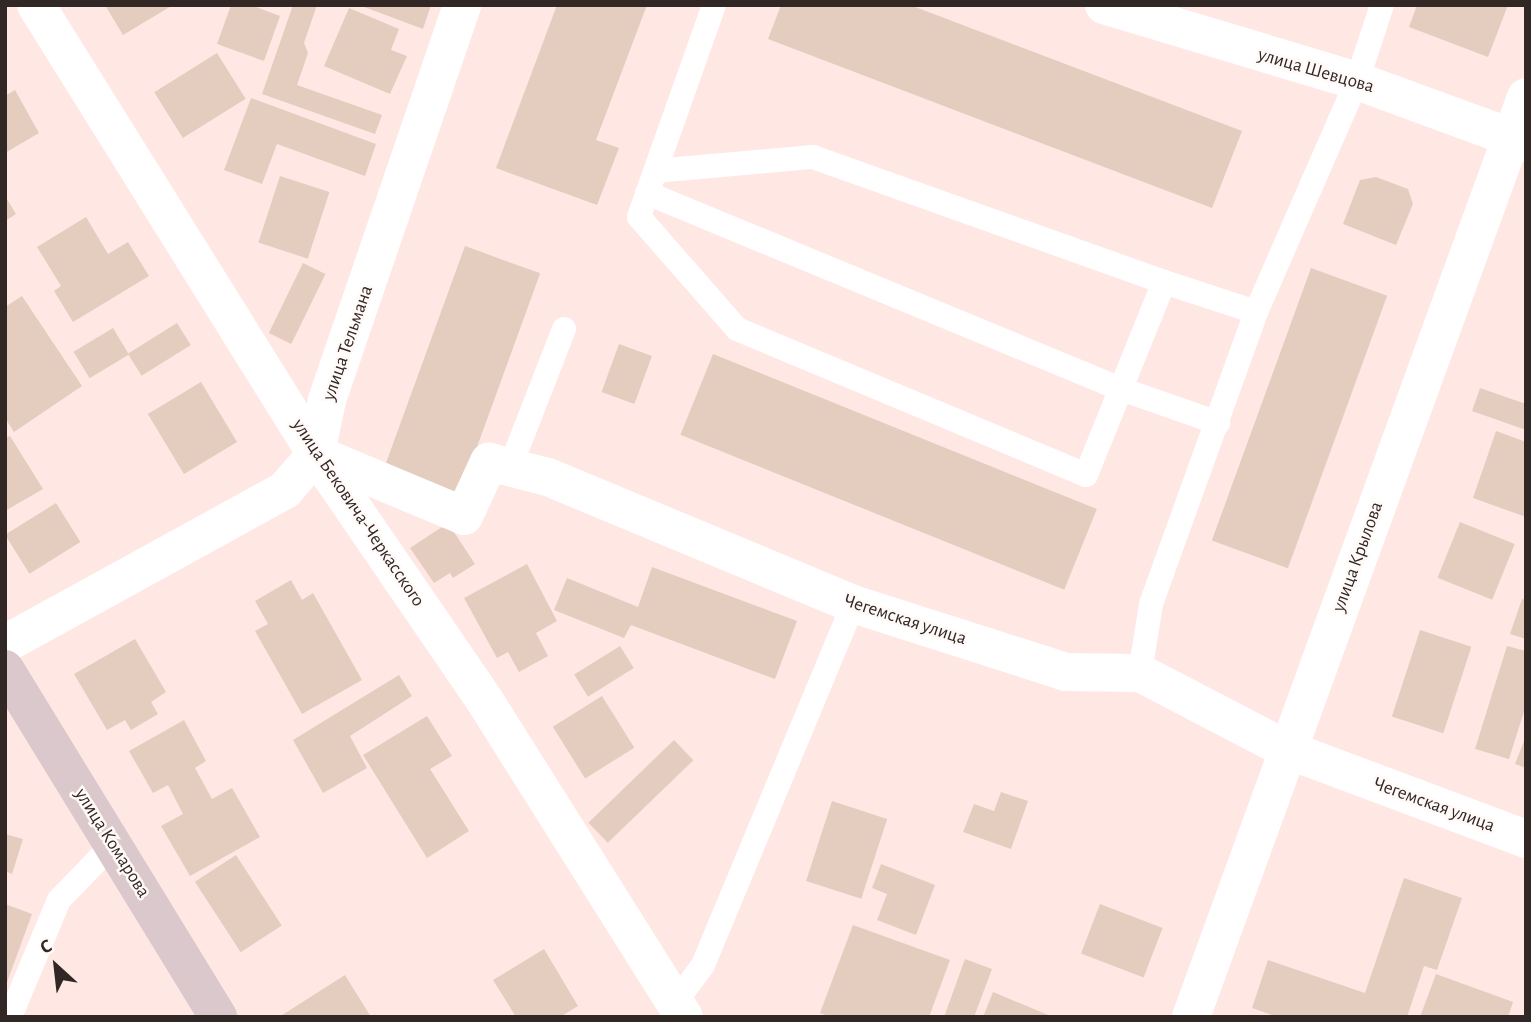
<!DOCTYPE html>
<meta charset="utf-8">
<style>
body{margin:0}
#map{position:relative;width:1531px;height:1022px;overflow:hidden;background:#ffe7e4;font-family:"Alegreya Sans",sans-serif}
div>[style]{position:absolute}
.building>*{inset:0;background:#e4cdbe;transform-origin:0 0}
.service>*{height:24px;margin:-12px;padding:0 12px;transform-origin:12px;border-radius:12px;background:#fff}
.minor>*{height:38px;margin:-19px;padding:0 19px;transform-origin:19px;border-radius:19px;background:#fff}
.secondary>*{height:38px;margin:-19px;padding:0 19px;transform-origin:19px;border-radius:19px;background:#dac8cd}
span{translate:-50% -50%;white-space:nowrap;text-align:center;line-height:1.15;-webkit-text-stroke:5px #fff9f8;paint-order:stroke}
.street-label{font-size:19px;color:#312725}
.frame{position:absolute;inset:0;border:7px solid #312725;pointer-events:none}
.north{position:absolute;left:21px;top:931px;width:70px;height:70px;-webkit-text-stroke:5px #fff9f8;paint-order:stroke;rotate:333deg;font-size:19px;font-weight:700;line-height:28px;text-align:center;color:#312725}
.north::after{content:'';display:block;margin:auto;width:24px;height:32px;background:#312725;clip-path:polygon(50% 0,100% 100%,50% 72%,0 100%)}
</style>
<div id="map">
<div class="building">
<i style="clip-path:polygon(105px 5px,173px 5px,123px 35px)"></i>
<i style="clip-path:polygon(231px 5px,251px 5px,280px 16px,264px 61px,217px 44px)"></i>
<i style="clip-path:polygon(293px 5px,317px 5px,304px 43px,308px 53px,297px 85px,382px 115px,375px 134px,262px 94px)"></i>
<i style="clip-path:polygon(359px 5px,431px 5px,423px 29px)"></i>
<i style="clip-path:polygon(557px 5px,647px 5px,596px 140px,619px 148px,597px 205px,496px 168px)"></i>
<i style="clip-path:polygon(781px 5px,910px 5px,1242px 131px,1212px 208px,768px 39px)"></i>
<i style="clip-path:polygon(1417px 5px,1508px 5px,1488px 57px,1409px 27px)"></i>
<i style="clip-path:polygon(349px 8px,399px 29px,391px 50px,407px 56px,390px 94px,324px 66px)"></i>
<i style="left:217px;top:53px;width:54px;height:74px;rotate:58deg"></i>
<i style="clip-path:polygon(15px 90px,39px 133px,5px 153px,5px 96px)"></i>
<i style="clip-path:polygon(251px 98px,376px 144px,365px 176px,277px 144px,262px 184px,224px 170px)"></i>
<i style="left:280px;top:176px;width:52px;height:70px;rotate:18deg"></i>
<i style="clip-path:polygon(1376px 177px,1408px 189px,1413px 204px,1396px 245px,1343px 224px,1360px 180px)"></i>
<i style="clip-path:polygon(5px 196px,16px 214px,5px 221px)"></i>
<i style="clip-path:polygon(86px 217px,108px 254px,128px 242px,149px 276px,73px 322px,54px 291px,61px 286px,37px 247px)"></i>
<i style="left:465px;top:246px;width:80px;height:239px;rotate:20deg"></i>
<i style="left:303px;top:263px;width:25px;height:78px;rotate:26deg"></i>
<i style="left:1311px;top:268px;width:81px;height:290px;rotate:20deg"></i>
<i style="clip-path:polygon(22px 296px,82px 386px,14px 432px,5px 418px,5px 307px)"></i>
<i style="left:177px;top:323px;width:26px;height:58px;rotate:58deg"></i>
<i style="left:113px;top:328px;width:31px;height:46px;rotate:59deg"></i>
<i style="left:619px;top:344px;width:35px;height:51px;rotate:20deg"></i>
<i style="left:713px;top:354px;width:414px;height:87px;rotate:22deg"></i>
<i style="left:201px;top:382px;width:70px;height:62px;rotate:59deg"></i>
<i style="clip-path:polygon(1480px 388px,1526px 404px,1526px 430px,1472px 411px)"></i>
<i style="clip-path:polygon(1496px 431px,1526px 442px,1526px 517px,1473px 498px)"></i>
<i style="clip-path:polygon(10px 436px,43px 489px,5px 511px,5px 438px)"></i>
<i style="left:56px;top:503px;width:46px;height:60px;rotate:58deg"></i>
<i style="left:1460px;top:522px;width:59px;height:60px;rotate:22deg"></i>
<i style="clip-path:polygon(448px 523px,475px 564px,453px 578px,450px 573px,434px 583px,410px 548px)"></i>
<i style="clip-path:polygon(527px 564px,557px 621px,536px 633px,548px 656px,519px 672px,508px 652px,497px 658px,464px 598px)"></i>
<i style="clip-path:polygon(652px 567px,797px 621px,775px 679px,631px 625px,624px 638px,554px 610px,567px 578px,638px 607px)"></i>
<i style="clip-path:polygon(291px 580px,302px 600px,313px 593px,362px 680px,302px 714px,255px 631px,268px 624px,255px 601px)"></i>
<i style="clip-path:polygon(1522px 599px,1526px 600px,1526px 639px,1510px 634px)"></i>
<i style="left:1420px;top:630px;width:54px;height:91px;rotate:18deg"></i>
<i style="clip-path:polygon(135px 639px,166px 692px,151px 702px,158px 714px,131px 730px,125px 720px,107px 730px,74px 674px)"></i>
<i style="left:620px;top:646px;width:26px;height:54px;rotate:58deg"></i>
<i style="clip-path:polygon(1507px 646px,1526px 651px,1526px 705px,1509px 759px,1475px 749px)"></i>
<i style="clip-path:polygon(399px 675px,412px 696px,350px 736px,367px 768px,323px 793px,293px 740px)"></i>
<i style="left:602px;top:696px;width:61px;height:58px;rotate:58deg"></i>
<i style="clip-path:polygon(427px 716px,452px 756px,430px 769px,469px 831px,427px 858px,363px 755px)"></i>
<i style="clip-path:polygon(184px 720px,206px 761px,195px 768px,212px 799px,232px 788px,260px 837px,190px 876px,161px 826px,183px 814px,168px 785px,153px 793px,129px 751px)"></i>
<i style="clip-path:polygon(1526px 736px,1526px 768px,1515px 764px)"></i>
<i style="left:674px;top:740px;width:28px;height:119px;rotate:46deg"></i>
<i style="clip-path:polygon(1001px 792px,1028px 801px,1011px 849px,963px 832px,974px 804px,994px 811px)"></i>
<i style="left:832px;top:801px;width:58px;height:84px;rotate:18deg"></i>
<i style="clip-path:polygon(5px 834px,23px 839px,12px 874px,5px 871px)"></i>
<i style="left:236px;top:855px;width:84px;height:49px;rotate:57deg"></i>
<i style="clip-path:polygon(881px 864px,935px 885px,916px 935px,877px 920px,887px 894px,872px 888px)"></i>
<i style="clip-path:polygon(1404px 878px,1462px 898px,1437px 970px,1424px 966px,1407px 1017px,1278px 1017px,1252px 1008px,1268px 960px,1365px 993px)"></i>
<i style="clip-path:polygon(5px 904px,32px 914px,6px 985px,5px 985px)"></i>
<i style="left:1100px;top:904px;width:67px;height:53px;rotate:21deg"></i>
<i style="clip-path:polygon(853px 925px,950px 960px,929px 1017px,831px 1017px,820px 1013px)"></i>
<i style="clip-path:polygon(544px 949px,578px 1006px,560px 1017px,516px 1017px,493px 980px)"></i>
<i style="clip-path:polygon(965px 959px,992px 969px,974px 1017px,944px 1017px)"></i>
<i style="clip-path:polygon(1436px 974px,1513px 1002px,1508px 1017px,1420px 1017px)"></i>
<i style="clip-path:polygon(345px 975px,371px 1017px,279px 1017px)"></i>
<i style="clip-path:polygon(993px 992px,1053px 1017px,983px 1017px)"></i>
</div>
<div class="service">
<i style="left:714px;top:5px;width:225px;rotate:109.5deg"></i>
<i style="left:639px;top:217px;width:149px;rotate:48.8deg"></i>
<i style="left:737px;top:329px;width:378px;rotate:22.7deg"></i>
<i style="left:1086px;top:475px;width:208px;rotate:-68deg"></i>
<i style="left:1164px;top:282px;width:97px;rotate:18.1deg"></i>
<i style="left:1256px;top:312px;width:252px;rotate:-66.4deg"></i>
<i style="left:1357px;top:81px;width:80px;rotate:-71.8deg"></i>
<i style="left:655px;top:171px;width:159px;rotate:-5.1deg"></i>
<i style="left:813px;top:157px;width:373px;rotate:19.6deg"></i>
<i style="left:647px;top:193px;width:513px;rotate:22.47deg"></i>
<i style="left:1121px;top:389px;width:103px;rotate:19.3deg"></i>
<i style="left:511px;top:465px;width:146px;rotate:-68.7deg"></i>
<i style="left:1140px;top:673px;width:70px;rotate:-80.9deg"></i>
<i style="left:1151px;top:604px;width:310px;rotate:-70.2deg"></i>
<i style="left:675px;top:1003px;width:47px;rotate:-53.6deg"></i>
<i style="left:703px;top:965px;width:391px;rotate:-67.4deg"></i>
<i style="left:10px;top:1017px;width:127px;rotate:-67.3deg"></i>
<i style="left:59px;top:900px;width:78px;rotate:-46deg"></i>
</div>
<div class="minor">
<i style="left:36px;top:5px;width:529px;rotate:58.05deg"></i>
<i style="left:316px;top:454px;width:299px;rotate:55.6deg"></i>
<i style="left:485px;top:701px;width:373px;rotate:57.8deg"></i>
<i style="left:1104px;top:5px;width:264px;rotate:16.7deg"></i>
<i style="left:1357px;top:81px;width:180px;rotate:20.1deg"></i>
<i style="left:316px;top:454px;width:160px;rotate:22.7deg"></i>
<i style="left:464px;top:516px;width:60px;rotate:-65.2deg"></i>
<i style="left:489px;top:462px;width:61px;rotate:14.3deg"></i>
<i style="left:548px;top:477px;width:330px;rotate:22.6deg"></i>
<i style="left:853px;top:604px;width:224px;rotate:17.7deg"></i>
<i style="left:1066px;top:672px;width:74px;rotate:0.8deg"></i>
<i style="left:1140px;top:673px;width:167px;rotate:27.5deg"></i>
<i style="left:1288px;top:750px;width:254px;rotate:20.5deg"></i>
<i style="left:5px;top:644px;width:320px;rotate:-28.8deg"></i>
<i style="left:285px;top:490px;width:48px;rotate:-49.3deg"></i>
<i style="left:316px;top:454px;width:55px;rotate:-78.5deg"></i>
<i style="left:327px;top:400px;width:417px;rotate:-71.1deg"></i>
<i style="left:1191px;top:1017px;width:979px;rotate:-69.99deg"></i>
</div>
<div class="secondary">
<i style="left:5px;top:669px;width:408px;rotate:58.5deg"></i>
</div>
<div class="street-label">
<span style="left:1316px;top:71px;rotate:16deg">улица Шевцова</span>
<span style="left:348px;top:343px;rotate:-71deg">улица Тельмана</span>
<span style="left:358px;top:513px;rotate:56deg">улица Бековича-Черкасского</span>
<span style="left:1358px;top:557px;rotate:-70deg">улица Крылова</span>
<span style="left:905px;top:620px;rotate:18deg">Чегемская улица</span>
<span style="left:1434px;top:805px;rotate:20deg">Чегемская улица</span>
<span style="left:112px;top:843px;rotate:58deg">улица Комарова</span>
</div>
<div class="frame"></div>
<div class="north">С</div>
</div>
